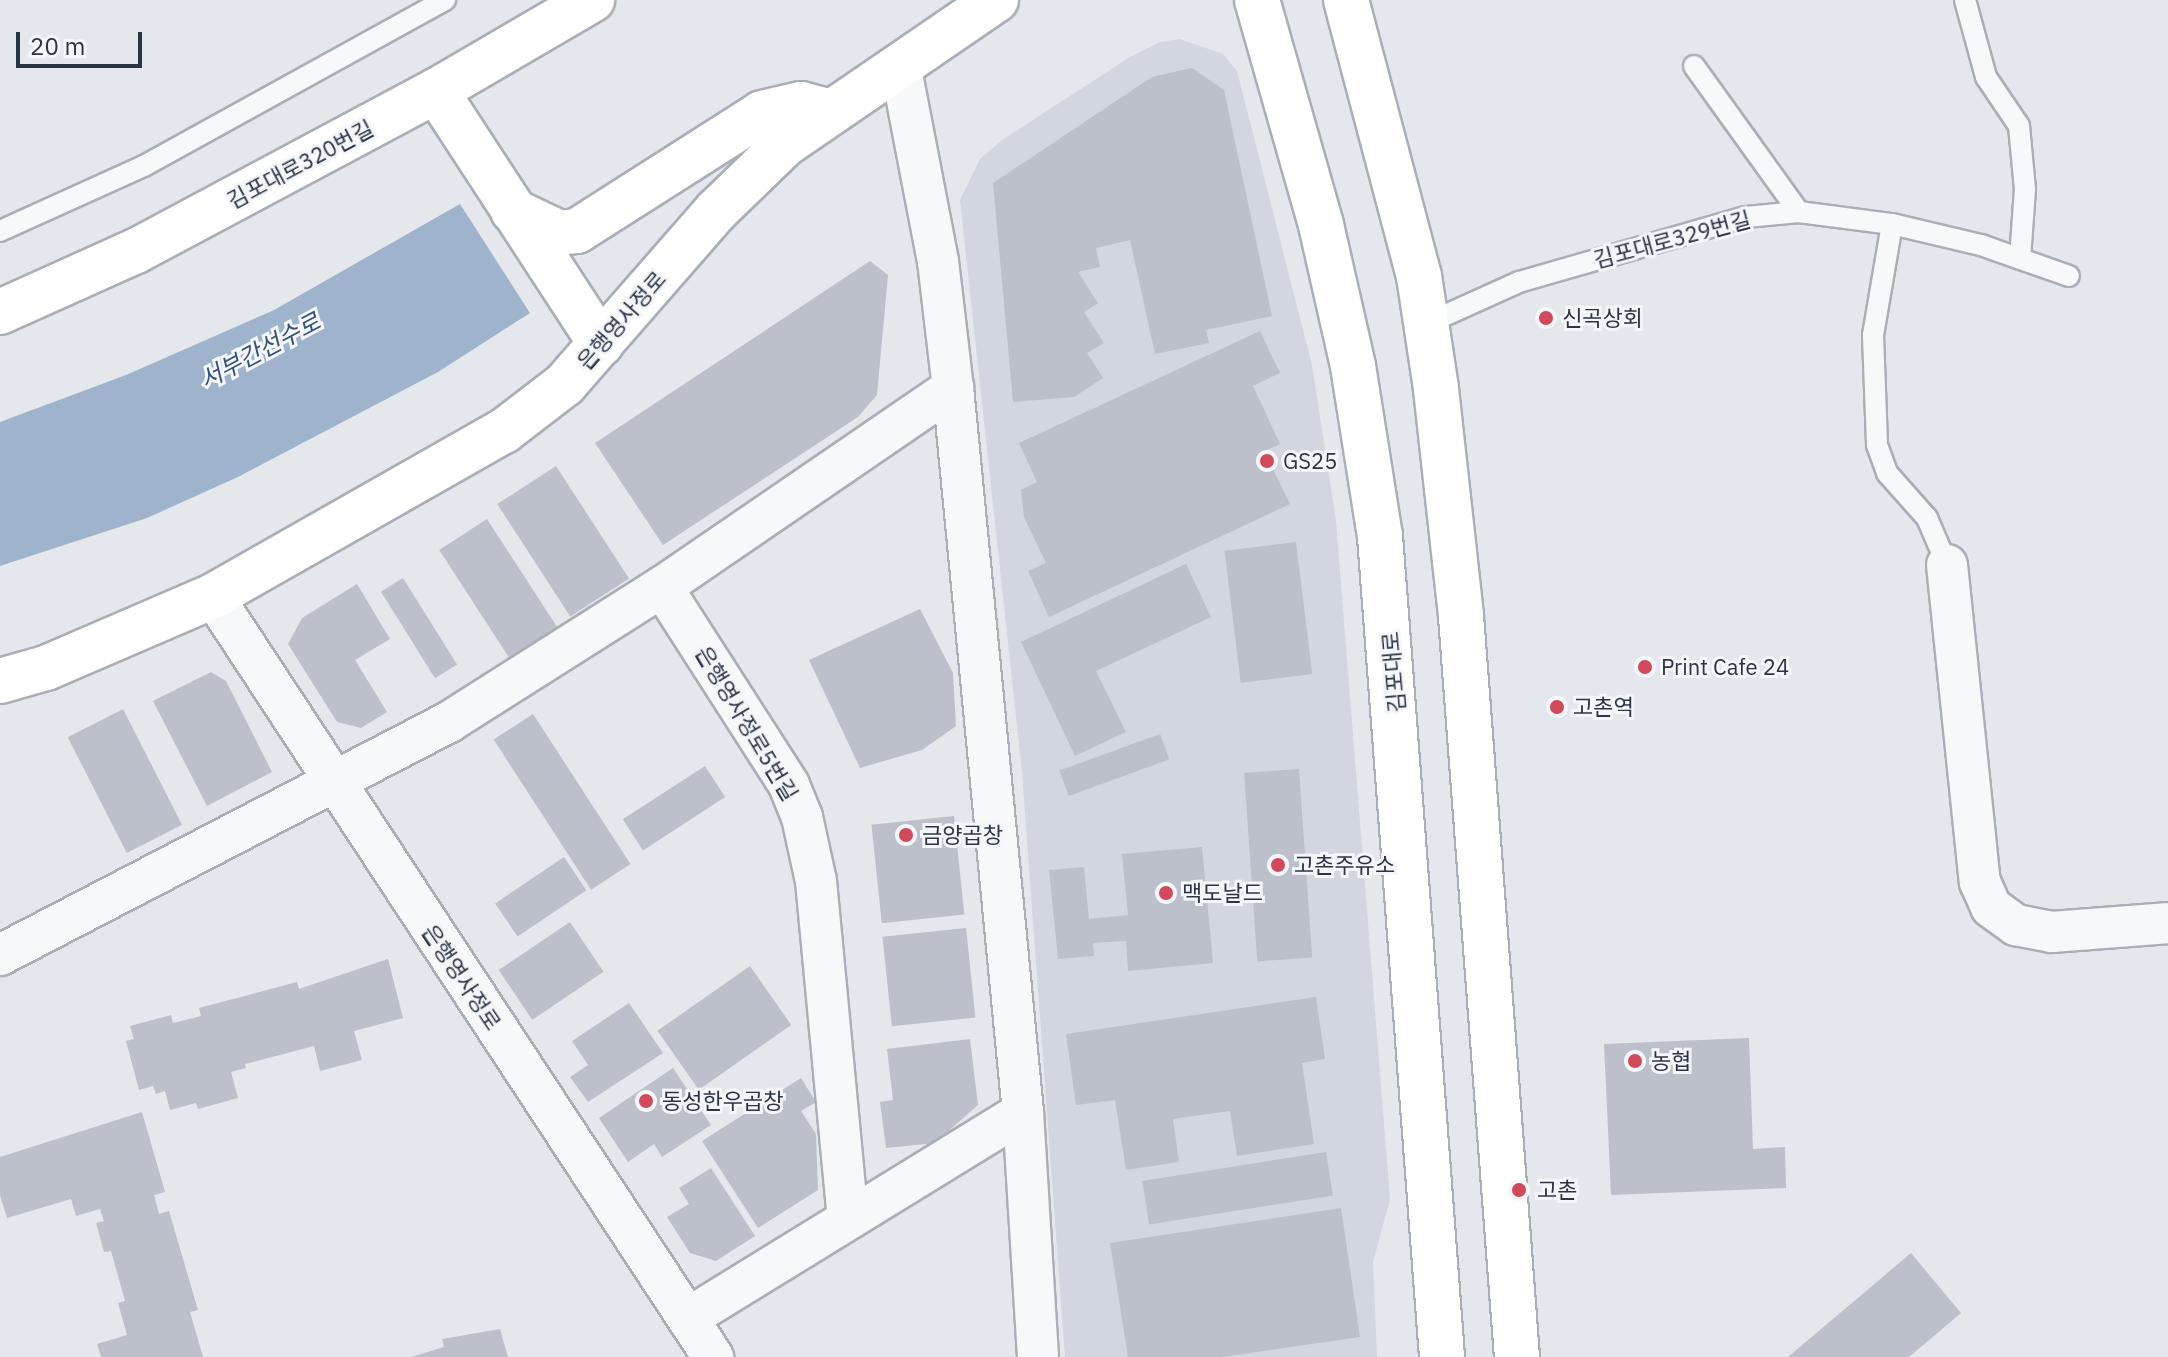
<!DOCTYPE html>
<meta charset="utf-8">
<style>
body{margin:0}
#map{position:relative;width:2168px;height:1357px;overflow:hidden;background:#e4e7ec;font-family:"IBM Plex Sans","Noto Sans KR",sans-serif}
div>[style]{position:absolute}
.built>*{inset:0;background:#d2d6de}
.water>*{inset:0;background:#9fb4cc}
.building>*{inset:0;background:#bbc0ca;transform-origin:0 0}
.roads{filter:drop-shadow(2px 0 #a9aeb7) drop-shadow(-2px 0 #a9aeb7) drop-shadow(0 2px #a9aeb7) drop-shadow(0 -2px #a9aeb7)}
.lane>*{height:20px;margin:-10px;padding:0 10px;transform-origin:10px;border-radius:10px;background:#f7f8fa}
.street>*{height:40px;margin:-20px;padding:0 20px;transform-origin:20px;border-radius:20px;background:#f7f8fa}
.secondary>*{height:44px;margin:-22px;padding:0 22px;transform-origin:22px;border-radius:22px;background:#fff}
.primary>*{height:44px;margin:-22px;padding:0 22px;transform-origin:22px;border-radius:22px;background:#fff}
.dots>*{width:22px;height:22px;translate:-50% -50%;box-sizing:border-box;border:4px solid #f4f6f9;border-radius:50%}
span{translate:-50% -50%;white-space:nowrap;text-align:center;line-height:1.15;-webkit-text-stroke:6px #f4f6f9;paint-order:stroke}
.street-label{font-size:22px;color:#2b3445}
.poi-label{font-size:22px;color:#2b3445}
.left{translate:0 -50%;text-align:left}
.water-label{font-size:24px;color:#34527a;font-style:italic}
.scale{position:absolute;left:16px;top:32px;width:126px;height:36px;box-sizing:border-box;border:4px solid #2b3445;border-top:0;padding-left:10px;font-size:24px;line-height:28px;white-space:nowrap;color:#2b3445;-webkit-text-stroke:6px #f4f6f9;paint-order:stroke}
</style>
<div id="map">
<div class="built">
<i style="clip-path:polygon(1180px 39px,1223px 54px,1237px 71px,1312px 365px,1336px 521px,1390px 1199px,1373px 1262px,1377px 1357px,1065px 1357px,1022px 772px,960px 200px,980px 159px,1002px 140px,1130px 57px,1160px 42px)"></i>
</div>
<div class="water">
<i style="clip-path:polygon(460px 204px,530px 313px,438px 372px,238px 477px,147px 518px,0 566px,0 422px,126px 375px,274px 310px)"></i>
</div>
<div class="building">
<i style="clip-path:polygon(1192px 68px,1224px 90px,1272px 316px,1206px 330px,1209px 343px,1155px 354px,1130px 240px,1096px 248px,1100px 267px,1078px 272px,1098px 303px,1084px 312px,1104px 343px,1087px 353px,1103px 378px,1074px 397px,1013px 402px,993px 183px,1152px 77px)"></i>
<i style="clip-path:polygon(870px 261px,888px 275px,877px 395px,858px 417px,663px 545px,595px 443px)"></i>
<i style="clip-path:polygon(1260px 331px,1280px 373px,1253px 386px,1280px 444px,1264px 451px,1290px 504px,1049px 617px,1028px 571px,1046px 563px,1024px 517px,1021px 490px,1037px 482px,1019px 443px)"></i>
<i style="left:556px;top:466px;width:134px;height:70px;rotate:57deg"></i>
<i style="left:487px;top:519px;width:129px;height:57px;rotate:57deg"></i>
<i style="left:1296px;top:542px;width:133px;height:72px;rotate:83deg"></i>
<i style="clip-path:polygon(1186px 564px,1211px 617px,1096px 671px,1126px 732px,1075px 756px,1021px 642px)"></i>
<i style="left:403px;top:578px;width:102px;height:26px;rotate:58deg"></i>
<i style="clip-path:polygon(357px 584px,390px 639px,355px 660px,387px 712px,361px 728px,337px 722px,288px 644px,302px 618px)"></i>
<i style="clip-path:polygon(920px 609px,953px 673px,956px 726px,922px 750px,860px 768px,809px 660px)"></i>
<i style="clip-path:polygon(211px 672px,226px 681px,272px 772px,207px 806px,153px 701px)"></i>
<i style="left:123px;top:709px;width:130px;height:62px;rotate:63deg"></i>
<i style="left:533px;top:714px;width:179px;height:47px;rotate:57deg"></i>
<i style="left:1160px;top:734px;width:27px;height:107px;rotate:70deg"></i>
<i style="left:705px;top:766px;width:37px;height:98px;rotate:57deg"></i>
<i style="left:1299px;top:769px;width:189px;height:55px;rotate:86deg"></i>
<i style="left:954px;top:816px;width:99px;height:83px;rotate:84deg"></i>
<i style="clip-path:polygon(1202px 847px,1213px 963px,1128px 971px,1126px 941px,1093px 943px,1094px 956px,1058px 959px,1049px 870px,1084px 867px,1089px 919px,1128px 915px,1122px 854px)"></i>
<i style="left:564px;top:857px;width:40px;height:83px;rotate:56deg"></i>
<i style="left:570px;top:922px;width:60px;height:86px;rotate:56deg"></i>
<i style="left:966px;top:928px;width:90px;height:84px;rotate:84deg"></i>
<i style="clip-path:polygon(388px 959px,403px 1018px,354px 1031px,362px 1060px,320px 1071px,314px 1046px,245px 1064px,246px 1068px,231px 1072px,238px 1098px,198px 1109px,196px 1103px,170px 1110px,165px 1091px,156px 1094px,153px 1086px,139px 1090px,126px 1041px,134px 1039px,130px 1026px,171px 1015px,173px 1023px,201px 1016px,199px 1008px,297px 982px,299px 989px)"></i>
<i style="left:750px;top:966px;width:72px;height:113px;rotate:55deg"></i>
<i style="clip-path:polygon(1316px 997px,1325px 1059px,1302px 1063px,1314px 1144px,1237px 1156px,1230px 1111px,1173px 1119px,1179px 1162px,1126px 1170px,1115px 1100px,1076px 1105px,1066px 1034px)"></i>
<i style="clip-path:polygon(629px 1003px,663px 1053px,588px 1102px,570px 1077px,588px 1065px,572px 1041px)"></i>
<i style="clip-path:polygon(1749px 1038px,1753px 1149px,1785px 1147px,1786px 1188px,1611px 1195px,1604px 1044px)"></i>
<i style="clip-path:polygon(970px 1039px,978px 1105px,935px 1143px,886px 1148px,880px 1102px,893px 1100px,887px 1049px)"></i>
<i style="clip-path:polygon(673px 1068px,711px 1125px,662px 1157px,654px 1144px,628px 1162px,599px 1118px)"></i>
<i style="clip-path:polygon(801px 1078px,816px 1102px,801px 1111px,816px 1134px,818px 1190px,758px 1228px,702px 1141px)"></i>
<i style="clip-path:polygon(142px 1112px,165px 1192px,154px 1195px,159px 1214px,169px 1211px,198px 1310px,190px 1312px,203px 1357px,101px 1357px,97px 1344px,127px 1335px,118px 1303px,125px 1301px,111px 1251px,104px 1252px,96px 1223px,104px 1221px,100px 1209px,76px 1216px,71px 1199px,7px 1218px,0 1195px,0 1157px)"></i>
<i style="left:1326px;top:1152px;width:44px;height:186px;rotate:81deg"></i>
<i style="clip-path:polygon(711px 1168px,755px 1236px,716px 1261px,690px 1253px,667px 1217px,689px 1204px,679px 1188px)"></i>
<i style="clip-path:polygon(1341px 1208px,1360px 1337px,1222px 1357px,1128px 1357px,1110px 1243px)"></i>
<i style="clip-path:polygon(1911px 1253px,1961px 1313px,1909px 1357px,1788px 1357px)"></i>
<i style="clip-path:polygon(500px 1329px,508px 1357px,411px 1357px,444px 1347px,442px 1339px)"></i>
</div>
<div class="roads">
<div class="lane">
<i style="left:1965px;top:0;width:80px;rotate:74.7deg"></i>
<i style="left:1986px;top:77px;width:59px;rotate:56deg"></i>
<i style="left:2019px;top:126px;width:63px;rotate:84.6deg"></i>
<i style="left:2025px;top:189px;width:70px;rotate:94.1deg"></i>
<i style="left:1694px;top:66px;width:180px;rotate:54.3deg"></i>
<i style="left:1892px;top:224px;width:113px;rotate:99.7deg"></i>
<i style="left:1873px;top:335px;width:110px;rotate:87.9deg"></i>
<i style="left:1877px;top:445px;width:30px;rotate:70deg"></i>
<i style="left:1887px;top:473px;width:60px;rotate:48.4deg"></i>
<i style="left:1927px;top:518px;width:51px;rotate:66.9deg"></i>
<i style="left:0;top:231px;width:158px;rotate:-24.3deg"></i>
<i style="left:144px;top:166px;width:344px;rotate:-28.9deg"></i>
<i style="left:1426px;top:324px;width:102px;rotate:-24.3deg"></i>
<i style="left:1519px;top:282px;width:236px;rotate:-16deg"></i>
<i style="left:1746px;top:217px;width:53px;rotate:-5.4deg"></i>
<i style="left:1799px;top:212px;width:94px;rotate:7.4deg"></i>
<i style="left:1892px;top:224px;width:91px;rotate:13.3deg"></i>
<i style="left:1981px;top:245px;width:93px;rotate:19.4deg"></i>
</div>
<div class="street">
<i style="left:900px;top:64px;width:201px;rotate:79.1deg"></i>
<i style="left:938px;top:261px;width:128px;rotate:83.3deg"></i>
<i style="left:953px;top:388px;width:727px;rotate:84.48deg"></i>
<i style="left:1023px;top:1112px;width:245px;rotate:86.5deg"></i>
<i style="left:1947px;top:565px;width:319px;rotate:84.1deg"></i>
<i style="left:1980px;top:882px;width:27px;rotate:66deg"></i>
<i style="left:1991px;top:907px;width:31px;rotate:36deg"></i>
<i style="left:2016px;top:925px;width:37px;rotate:11deg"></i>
<i style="left:2052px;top:932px;width:116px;rotate:-4.4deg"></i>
<i style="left:662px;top:587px;width:235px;rotate:57.3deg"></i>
<i style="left:789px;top:785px;width:35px;rotate:68deg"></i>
<i style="left:802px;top:817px;width:66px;rotate:77.7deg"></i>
<i style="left:816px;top:881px;width:339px;rotate:84.6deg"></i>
<i style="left:213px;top:596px;width:911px;rotate:56.69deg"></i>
<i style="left:0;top:955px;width:506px;rotate:-27.43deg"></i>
<i style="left:449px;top:722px;width:252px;rotate:-32.4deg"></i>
<i style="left:662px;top:587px;width:353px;rotate:-34.4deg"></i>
<i style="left:688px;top:1318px;width:393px;rotate:-31.6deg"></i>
</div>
<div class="secondary">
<i style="left:436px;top:91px;width:302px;rotate:56.9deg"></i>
<i style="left:513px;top:211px;width:52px;rotate:25.1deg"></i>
<i style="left:560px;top:233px;width:17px;rotate:-7deg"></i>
<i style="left:577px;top:231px;width:219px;rotate:-32.5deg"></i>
<i style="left:762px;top:113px;width:40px;rotate:-13deg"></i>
<i style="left:801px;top:104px;width:28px;rotate:15deg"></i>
<i style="left:0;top:312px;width:149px;rotate:-24.2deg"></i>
<i style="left:136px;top:251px;width:340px;rotate:-28.1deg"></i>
<i style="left:436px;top:91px;width:181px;rotate:-30.3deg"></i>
<i style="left:0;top:681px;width:48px;rotate:-15.8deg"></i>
<i style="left:46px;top:668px;width:182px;rotate:-23.3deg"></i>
<i style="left:213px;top:596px;width:335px;rotate:-29.6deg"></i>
<i style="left:504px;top:431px;width:77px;rotate:-37.6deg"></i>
<i style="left:565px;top:384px;width:230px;rotate:-48.9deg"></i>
<i style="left:716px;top:211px;width:95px;rotate:-44.1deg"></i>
<i style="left:784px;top:145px;width:257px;rotate:-34.4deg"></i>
</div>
<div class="primary">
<i style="left:1257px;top:0;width:234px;rotate:74.1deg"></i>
<i style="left:1321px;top:225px;width:145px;rotate:77.2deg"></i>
<i style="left:1353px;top:366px;width:172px;rotate:81deg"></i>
<i style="left:1380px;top:536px;width:823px;rotate:85.68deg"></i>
<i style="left:1346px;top:0;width:285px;rotate:75.2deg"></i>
<i style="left:1419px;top:276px;width:114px;rotate:81.4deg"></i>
<i style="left:1436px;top:389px;width:228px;rotate:83.7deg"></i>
<i style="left:1461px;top:616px;width:743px;rotate:85.68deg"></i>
</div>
</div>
<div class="dots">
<i style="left:1546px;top:318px;background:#d1495b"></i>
<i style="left:1267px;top:461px;background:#d1495b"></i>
<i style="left:1645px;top:667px;background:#d1495b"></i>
<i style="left:1557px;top:707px;background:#d1495b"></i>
<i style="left:906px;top:835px;background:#d1495b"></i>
<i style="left:1278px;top:865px;background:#d1495b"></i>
<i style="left:1166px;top:893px;background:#d1495b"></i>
<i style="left:1635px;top:1061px;background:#d1495b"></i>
<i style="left:646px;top:1101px;background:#d1495b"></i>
<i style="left:1519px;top:1190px;background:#d1495b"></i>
</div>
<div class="street-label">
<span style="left:300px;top:164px;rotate:-28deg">김포대로320번길</span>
<span style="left:1672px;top:239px;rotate:-15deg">김포대로329번길</span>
<span style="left:621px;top:320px;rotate:-49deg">은행영사정로</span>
<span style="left:1393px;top:672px;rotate:-95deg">김포대로</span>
<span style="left:747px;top:723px;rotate:59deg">은행영사정로5번길</span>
<span style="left:462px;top:977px;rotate:56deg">은행영사정로</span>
</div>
<div class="poi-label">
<span class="left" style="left:1562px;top:318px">신곡상회</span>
<span class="left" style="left:1283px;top:461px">GS25</span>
<span class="left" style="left:1661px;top:667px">Print Cafe 24</span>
<span class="left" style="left:1573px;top:707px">고촌역</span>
<span class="left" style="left:922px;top:835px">금양곱창</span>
<span class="left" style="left:1294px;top:865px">고촌주유소</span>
<span class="left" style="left:1182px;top:893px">맥도날드</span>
<span class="left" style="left:1651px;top:1061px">농협</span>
<span class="left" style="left:662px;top:1101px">동성한우곱창</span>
<span class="left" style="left:1537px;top:1190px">고촌</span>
</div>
<div class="water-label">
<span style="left:260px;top:351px;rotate:-28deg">서부간선수로</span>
</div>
<div class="scale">20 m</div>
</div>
